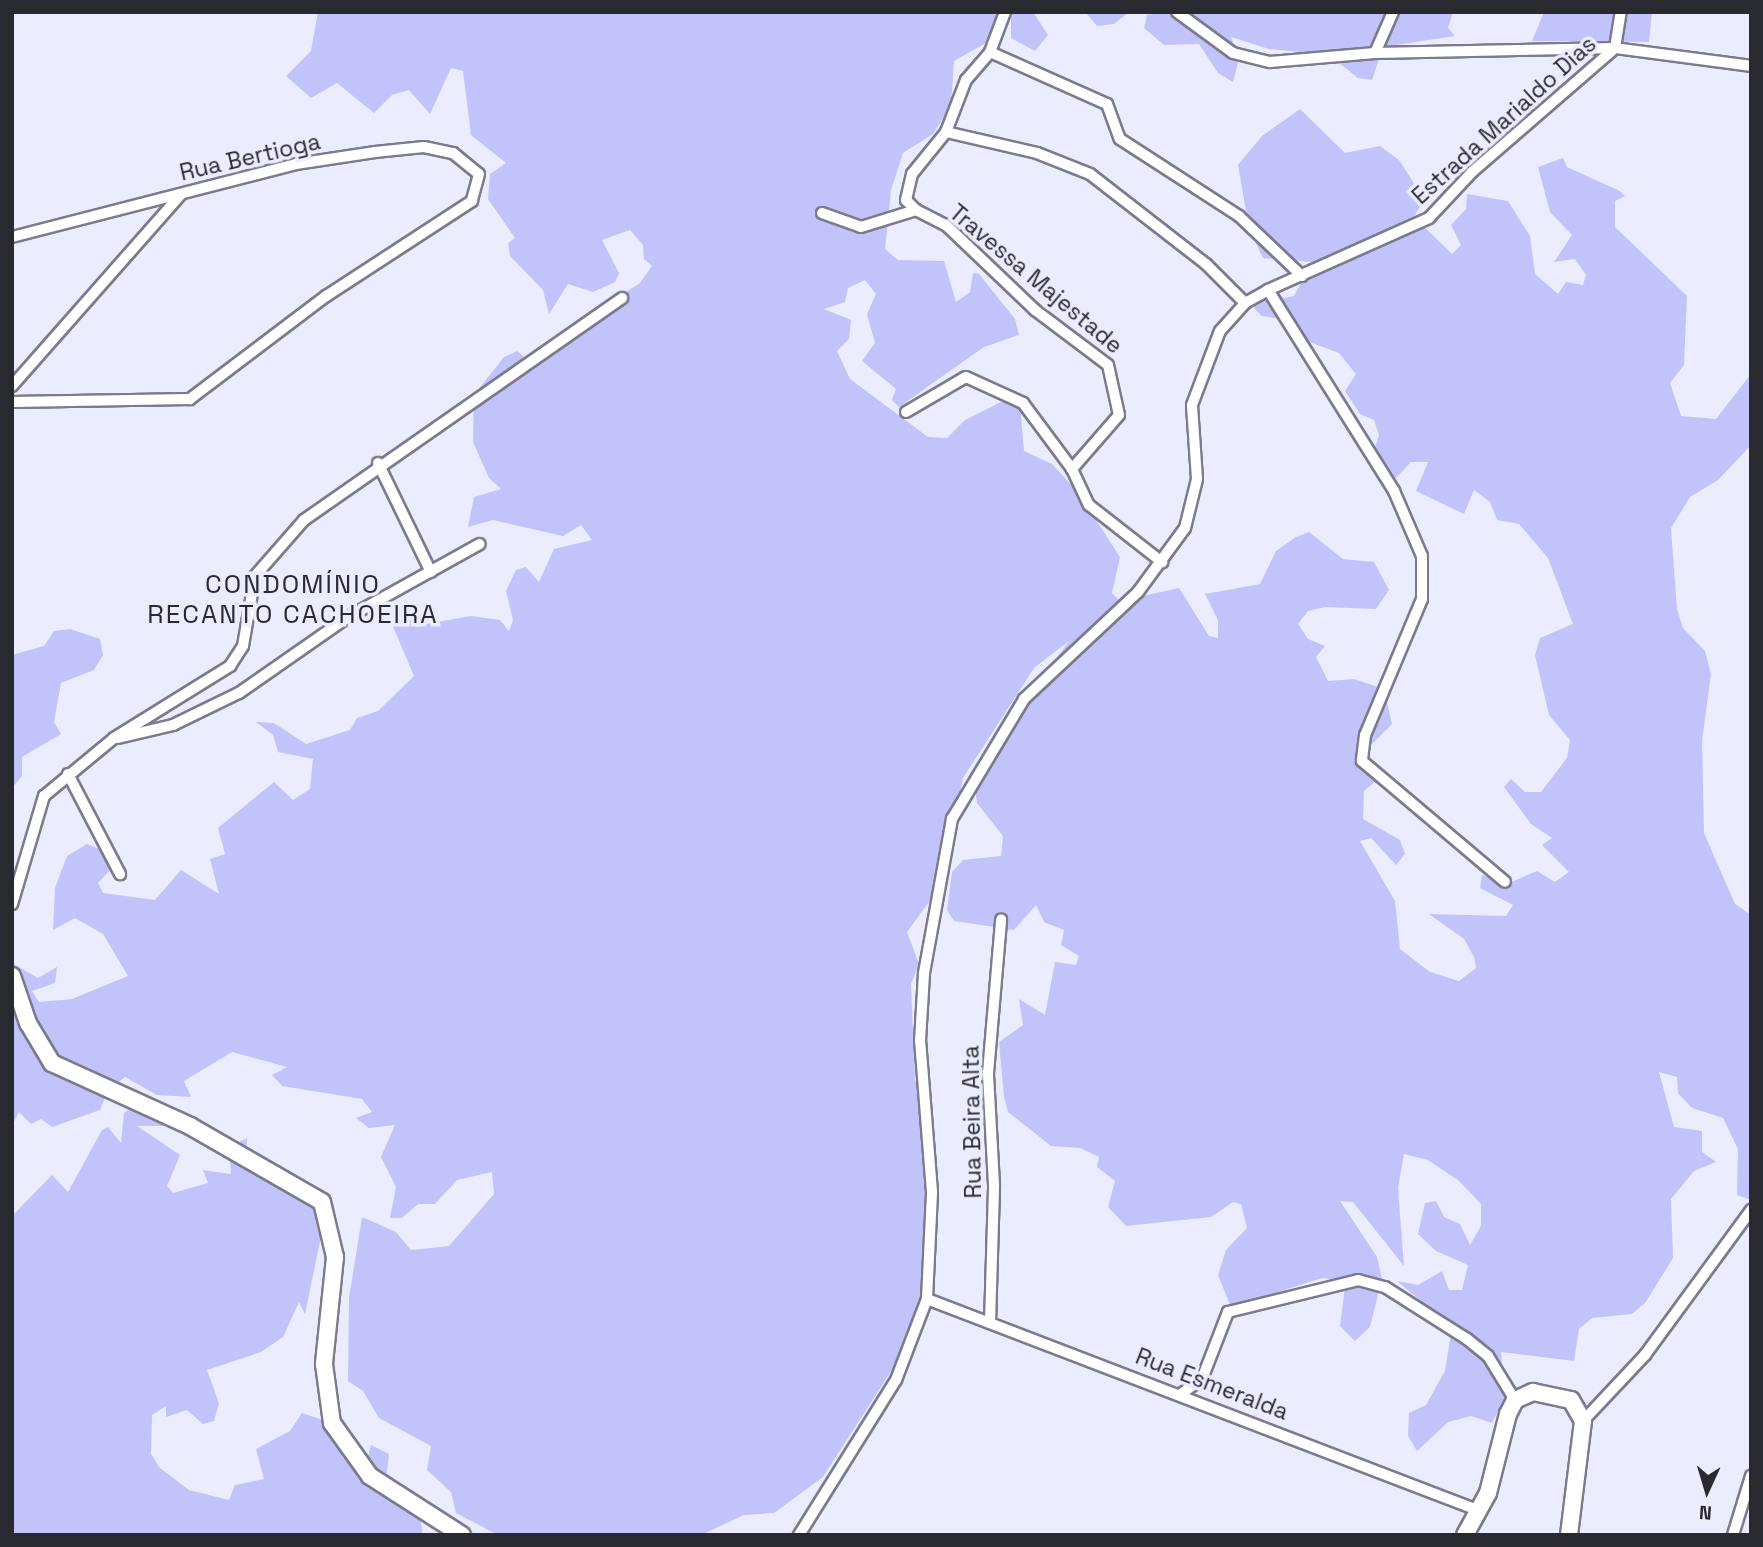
<!DOCTYPE html>
<meta charset="utf-8">
<style>
body{margin:0}
#map{position:relative;width:1763px;height:1547px;overflow:hidden;background:#ebecfd;font-family:"Space Grotesk",sans-serif}
div>[style]{position:absolute}
.green>*{inset:0;background:#c3c3fb}
.roads{filter:drop-shadow(2px 0 #7b7b8b) drop-shadow(-2px 0 #7b7b8b) drop-shadow(0 2px #7b7b8b) drop-shadow(0 -2px #7b7b8b)}
.street>*{height:10px;margin:-5px;padding:0 5px;transform-origin:5px;border-radius:5px;background:#fff}
.secondary>*{height:16px;margin:-8px;padding:0 8px;transform-origin:8px;border-radius:8px;background:#fff}
span{translate:-50% -50%;white-space:nowrap;text-align:center;line-height:1.15;-webkit-text-stroke:7px #ebecfd;paint-order:stroke}
.street-label{font-size:23px;color:#292930}
.quarter-label{font-size:26px;color:#292930;letter-spacing:2px}
.frame{position:absolute;inset:0;border:14px solid #292930;pointer-events:none}
.north{position:absolute;left:1672px;top:1456px;width:70px;height:70px;-webkit-text-stroke:5px #ebecfd;paint-order:stroke;rotate:184deg;font-size:19px;font-weight:700;line-height:28px;text-align:center;color:#292930}
.north::after{content:'';display:block;margin:auto;width:24px;height:32px;background:#292930;clip-path:polygon(50% 0,100% 100%,50% 72%,0 100%)}
</style>
<div id="map">
<div class="green">
<i style="clip-path:polygon(318px 12px,1033px 12px,1048px 35px,1035px 51px,1011px 38px,1011px 14px,991px 40px,954px 61px,951px 105px,933px 134px,903px 153px,891px 190px,885px 249px,898px 260px,944px 261px,956px 302px,970px 292px,973px 273px,979px 274px,1015px 319px,1019px 335px,984px 347px,899px 407px,892px 400px,896px 389px,862px 361px,875px 343px,867px 314px,876px 294px,865px 280px,848px 288px,845px 302px,824px 309px,851px 320px,849px 339px,837px 351px,850px 379px,928px 437px,947px 438px,965px 420px,1003px 401px,1020px 404px,1024px 451px,1052px 464px,1077px 491px,1120px 557px,1112px 593px,1120px 601px,1179px 588px,1209px 636px,1218px 638px,1218px 620px,1205px 594px,1260px 584px,1276px 551px,1296px 537px,1309px 532px,1343px 559px,1374px 562px,1389px 590px,1376px 609px,1325px 607px,1308px 611px,1298px 624px,1308px 639px,1325px 646px,1316px 657px,1328px 681px,1354px 679px,1384px 689px,1392px 724px,1363px 753px,1377px 780px,1364px 791px,1363px 819px,1400px 840px,1405px 854px,1396px 865px,1371px 838px,1360px 841px,1395px 901px,1400px 949px,1430px 972px,1459px 981px,1476px 968px,1474px 957px,1464px 939px,1429px 914px,1506px 916px,1513px 905px,1480px 888px,1482px 875px,1509px 883px,1537px 871px,1555px 882px,1569px 872px,1542px 845px,1552px 838px,1531px 824px,1504px 787px,1511px 779px,1525px 792px,1541px 792px,1567px 758px,1570px 740px,1549px 715px,1535px 655px,1540px 638px,1573px 624px,1548px 558px,1519px 524px,1497px 520px,1490px 502px,1474px 490px,1464px 514px,1416px 491px,1428px 462px,1411px 462px,1396px 478px,1389px 476px,1374px 450px,1379px 435px,1374px 420px,1360px 414px,1345px 391px,1356px 374px,1339px 353px,1301px 339px,1288px 320px,1262px 316px,1254px 308px,1266px 284px,1284px 298px,1294px 296px,1312px 262px,1263px 258px,1249px 228px,1238px 165px,1262px 136px,1300px 109px,1345px 153px,1380px 146px,1399px 160px,1424px 199px,1414px 217px,1452px 254px,1461px 245px,1451px 225px,1466px 209px,1467px 194px,1508px 201px,1530px 236px,1535px 274px,1558px 294px,1566px 282px,1583px 285px,1586px 275px,1575px 259px,1554px 262px,1572px 235px,1550px 212px,1538px 167px,1563px 158px,1567px 167px,1620px 191px,1625px 196px,1615px 201px,1615px 227px,1687px 296px,1684px 365px,1670px 383px,1681px 416px,1716px 419px,1751px 374px,1751px 445px,1718px 480px,1690px 497px,1671px 528px,1677px 609px,1683px 628px,1705px 651px,1711px 674px,1702px 741px,1704px 833px,1735px 904px,1751px 915px,1751px 1200px,1737px 1195px,1738px 1149px,1723px 1118px,1692px 1108px,1678px 1093px,1677px 1077px,1659px 1072px,1674px 1127px,1702px 1131px,1702px 1152px,1716px 1162px,1694px 1171px,1671px 1199px,1673px 1258px,1645px 1303px,1632px 1314px,1592px 1318px,1579px 1329px,1574px 1361px,1501px 1352px,1505px 1396px,1492px 1423px,1471px 1416px,1448px 1422px,1417px 1451px,1408px 1436px,1409px 1413px,1426px 1405px,1445px 1371px,1452px 1327px,1397px 1281px,1418px 1285px,1442px 1271px,1449px 1290px,1462px 1290px,1468px 1265px,1436px 1251px,1418px 1234px,1425px 1203px,1436px 1201px,1444px 1217px,1460px 1224px,1470px 1245px,1481px 1226px,1481px 1204px,1459px 1181px,1428px 1160px,1404px 1154px,1398px 1188px,1404px 1266px,1353px 1202px,1340px 1201px,1377px 1257px,1382px 1279px,1370px 1327px,1355px 1341px,1340px 1326px,1345px 1286px,1338px 1280px,1322px 1278px,1231px 1307px,1218px 1275px,1226px 1250px,1247px 1228px,1241px 1204px,1233px 1202px,1211px 1217px,1126px 1226px,1108px 1207px,1115px 1181px,1097px 1167px,1099px 1157px,1080px 1148px,1051px 1146px,1008px 1112px,1004px 1097px,999px 1042px,1023px 1025px,1019px 999px,1045px 1015px,1055px 962px,1076px 965px,1079px 956px,1061px 945px,1064px 930px,1044px 922px,1036px 905px,1014px 930px,954px 921px,947px 910px,952px 872px,963px 860px,1001px 856px,1003px 836px,977px 803px,975px 787px,1011px 721px,1069px 641px,1034px 668px,963px 778px,940px 887px,907px 932px,919px 964px,911px 984px,915px 1080px,927px 1106px,938px 1184px,925px 1285px,895px 1365px,823px 1477px,774px 1513px,744px 1515px,701px 1535px,498px 1535px,456px 1513px,451px 1492px,427px 1470px,431px 1446px,379px 1418px,363px 1391px,348px 1381px,349px 1298px,362px 1217px,396px 1232px,411px 1250px,449px 1246px,494px 1194px,492px 1172px,457px 1180px,435px 1204px,418px 1204px,402px 1218px,390px 1218px,396px 1187px,381px 1157px,395px 1125px,369px 1128px,356px 1118px,372px 1112px,362px 1099px,282px 1086px,272px 1075px,287px 1067px,232px 1052px,184px 1081px,191px 1097px,157px 1095px,125px 1077px,108px 1090px,100px 1110px,52px 1127px,41px 1119px,31px 1124px,19px 1112px,12px 1126px,12px 963px,38px 978px,57px 967px,55px 983px,32px 991px,39px 1002px,72px 999px,128px 976px,103px 934px,75px 918px,53px 930px,55px 888px,67px 856px,87px 844px,104px 851px,112px 868px,98px 883px,103px 893px,155px 900px,181px 870px,219px 894px,210px 859px,225px 854px,218px 828px,274px 782px,293px 800px,310px 789px,313px 759px,278px 752px,273px 735px,256px 722px,274px 723px,306px 744px,350px 730px,357px 718px,378px 711px,414px 676px,386px 610px,399px 607px,426px 624px,471px 616px,500px 620px,509px 631px,513px 620px,506px 591px,516px 570px,526px 567px,539px 582px,554px 549px,592px 540px,581px 525px,563px 536px,493px 520px,468px 527px,474px 497px,501px 489px,489px 478px,473px 442px,474px 395px,504px 357px,517px 351px,524px 357px,640px 283px,652px 266px,644px 259px,643px 245px,630px 230px,602px 240px,619px 273px,615px 282px,593px 292px,568px 284px,549px 314px,543px 290px,510px 256px,508px 243px,515px 238px,488px 199px,490px 174px,506px 163px,471px 135px,463px 71px,451px 68px,430px 114px,409px 90px,392px 95px,374px 113px,337px 83px,311px 98px,286px 76px,311px 51px)"></i>
<i style="clip-path:polygon(1129px 12px,1114px 24px,1097px 26px,1086px 13px)"></i>
<i style="clip-path:polygon(1163px 12px,1453px 12px,1448px 28px,1455px 36px,1383px 47px,1372px 80px,1358px 78px,1329px 55px,1269px 49px,1231px 37px,1239px 59px,1233px 82px,1218px 73px,1199px 44px,1164px 45px,1144px 28px,1147px 15px)"></i>
<i style="clip-path:polygon(1544px 12px,1652px 12px,1649px 42px,1532px 41px)"></i>
<i style="clip-path:polygon(70px 629px,100px 639px,103px 655px,94px 670px,61px 683px,54px 722px,61px 734px,22px 757px,22px 776px,12px 788px,12px 655px,44px 646px,54px 631px)"></i>
<i style="clip-path:polygon(133px 1106px,167px 1107px,181px 1116px,173px 1126px,137px 1126px,180px 1155px,167px 1186px,173px 1193px,208px 1183px,203px 1170px,231px 1174px,229px 1147px,247px 1138px,247px 1155px,300px 1192px,321px 1214px,323px 1227px,305px 1314px,299px 1302px,283px 1337px,261px 1352px,207px 1370px,219px 1403px,214px 1421px,203px 1424px,187px 1410px,166px 1417px,166px 1406px,152px 1415px,151px 1454px,160px 1468px,189px 1490px,229px 1500px,235px 1485px,264px 1479px,256px 1449px,290px 1431px,302px 1413px,335px 1424px,367px 1460px,371px 1445px,389px 1454px,386px 1480px,420px 1517px,423px 1535px,12px 1535px,12px 1216px,52px 1175px,68px 1192px,102px 1130px,108px 1127px,121px 1143px,124px 1113px)"></i>
</div>
<div class="roads">
<div class="street">
<i style="left:1177px;top:12px;width:69px;rotate:36.2deg"></i>
<i style="left:1233px;top:53px;width:38px;rotate:14deg"></i>
<i style="left:1270px;top:62px;width:105px;rotate:-4.9deg"></i>
<i style="left:1375px;top:53px;width:240px;rotate:-1.2deg"></i>
<i style="left:1615px;top:48px;width:36px;rotate:-81deg"></i>
<i style="left:990px;top:52px;width:128px;rotate:24deg"></i>
<i style="left:1107px;top:104px;width:37px;rotate:70deg"></i>
<i style="left:1120px;top:139px;width:142px;rotate:32.9deg"></i>
<i style="left:1239px;top:216px;width:87px;rotate:43.6deg"></i>
<i style="left:1375px;top:53px;width:45px;rotate:-66.3deg"></i>
<i style="left:946px;top:132px;width:93px;rotate:13deg"></i>
<i style="left:1037px;top:153px;width:57px;rotate:21.6deg"></i>
<i style="left:1090px;top:174px;width:147px;rotate:37.8deg"></i>
<i style="left:1206px;top:264px;width:55px;rotate:45deg"></i>
<i style="left:916px;top:210px;width:14px;rotate:-135deg"></i>
<i style="left:906px;top:200px;width:27px;rotate:-77deg"></i>
<i style="left:912px;top:174px;width:54px;rotate:-51deg"></i>
<i style="left:946px;top:132px;width:56px;rotate:-69deg"></i>
<i style="left:966px;top:80px;width:37px;rotate:-49deg"></i>
<i style="left:990px;top:52px;width:43px;rotate:-69.4deg"></i>
<i style="left:822px;top:213px;width:41px;rotate:19.7deg"></i>
<i style="left:861px;top:227px;width:58px;rotate:-17.2deg"></i>
<i style="left:916px;top:210px;width:34px;rotate:27deg"></i>
<i style="left:946px;top:225px;width:123px;rotate:43.7deg"></i>
<i style="left:1035px;top:310px;width:91px;rotate:37deg"></i>
<i style="left:1108px;top:365px;width:51px;rotate:77.6deg"></i>
<i style="left:1119px;top:415px;width:72px;rotate:131deg"></i>
<i style="left:12px;top:237px;width:293px;rotate:-14.4deg"></i>
<i style="left:296px;top:164px;width:80px;rotate:-8.6deg"></i>
<i style="left:375px;top:152px;width:49px;rotate:-5.8deg"></i>
<i style="left:424px;top:147px;width:30px;rotate:12deg"></i>
<i style="left:453px;top:153px;width:33px;rotate:39deg"></i>
<i style="left:479px;top:174px;width:28px;rotate:105deg"></i>
<i style="left:472px;top:201px;width:174px;rotate:146.9deg"></i>
<i style="left:326px;top:296px;width:171px;rotate:142.9deg"></i>
<i style="left:190px;top:399px;width:178px;rotate:179deg"></i>
<i style="left:1268px;top:290px;width:237px;rotate:57.9deg"></i>
<i style="left:1394px;top:491px;width:71px;rotate:66.7deg"></i>
<i style="left:1422px;top:556px;width:43px;rotate:90deg"></i>
<i style="left:1422px;top:599px;width:147px;rotate:112.7deg"></i>
<i style="left:1365px;top:735px;width:26px;rotate:97deg"></i>
<i style="left:1362px;top:761px;width:187px;rotate:40.2deg"></i>
<i style="left:12px;top:386px;width:256px;rotate:-48.6deg"></i>
<i style="left:906px;top:412px;width:69px;rotate:-30.3deg"></i>
<i style="left:966px;top:377px;width:63px;rotate:24.5deg"></i>
<i style="left:1023px;top:403px;width:82px;rotate:53.4deg"></i>
<i style="left:1072px;top:469px;width:40px;rotate:65deg"></i>
<i style="left:1089px;top:505px;width:93px;rotate:38deg"></i>
<i style="left:378px;top:463px;width:121px;rotate:64.1deg"></i>
<i style="left:118px;top:738px;width:57px;rotate:-13.3deg"></i>
<i style="left:173px;top:725px;width:73px;rotate:-25.9deg"></i>
<i style="left:239px;top:693px;width:129px;rotate:-34.9deg"></i>
<i style="left:345px;top:619px;width:154px;rotate:-29.1deg"></i>
<i style="left:68px;top:774px;width:113px;rotate:62.5deg"></i>
<i style="left:12px;top:904px;width:113px;rotate:-73.5deg"></i>
<i style="left:44px;top:796px;width:91px;rotate:-39.6deg"></i>
<i style="left:114px;top:738px;width:137px;rotate:-31.8deg"></i>
<i style="left:230px;top:666px;width:24px;rotate:-57deg"></i>
<i style="left:243px;top:646px;width:71px;rotate:-80.3deg"></i>
<i style="left:255px;top:576px;width:74px;rotate:-48.8deg"></i>
<i style="left:304px;top:520px;width:388px;rotate:-34.9deg"></i>
<i style="left:927px;top:1299px;width:592px;rotate:20.97deg"></i>
<i style="left:990px;top:1323px;width:138px;rotate:-88.3deg"></i>
<i style="left:994px;top:1185px;width:112px;rotate:-93.1deg"></i>
<i style="left:988px;top:1073px;width:154px;rotate:-85.1deg"></i>
<i style="left:1181px;top:1394px;width:26px;rotate:-36deg"></i>
<i style="left:1202px;top:1379px;width:72px;rotate:-68.8deg"></i>
<i style="left:1228px;top:1312px;width:134px;rotate:-13.8deg"></i>
<i style="left:1358px;top:1280px;width:28px;rotate:15deg"></i>
<i style="left:1385px;top:1287px;width:97px;rotate:32.4deg"></i>
<i style="left:1467px;top:1339px;width:27px;rotate:39deg"></i>
<i style="left:1488px;top:1356px;width:52px;rotate:58.5deg"></i>
<i style="left:1583px;top:1421px;width:91px;rotate:-46.8deg"></i>
<i style="left:1645px;top:1355px;width:180px;rotate:-53.8deg"></i>
<i style="left:799px;top:1535px;width:183px;rotate:-58deg"></i>
<i style="left:896px;top:1380px;width:87px;rotate:-69.1deg"></i>
<i style="left:927px;top:1299px;width:107px;rotate:-87.3deg"></i>
<i style="left:932px;top:1192px;width:151px;rotate:-94.5deg"></i>
<i style="left:920px;top:1041px;width:68px;rotate:-86.6deg"></i>
<i style="left:924px;top:973px;width:157px;rotate:-79.7deg"></i>
<i style="left:952px;top:819px;width:140px;rotate:-59deg"></i>
<i style="left:1024px;top:699px;width:156px;rotate:-43.2deg"></i>
<i style="left:1138px;top:592px;width:79px;rotate:-53.7deg"></i>
<i style="left:1185px;top:528px;width:50px;rotate:-76.2deg"></i>
<i style="left:1197px;top:479px;width:74px;rotate:-93.9deg"></i>
<i style="left:1192px;top:405px;width:79px;rotate:-69.3deg"></i>
<i style="left:1220px;top:331px;width:38px;rotate:-48deg"></i>
<i style="left:1245px;top:303px;width:26px;rotate:-29deg"></i>
<i style="left:1268px;top:290px;width:176px;rotate:-24.1deg"></i>
<i style="left:1429px;top:218px;width:63px;rotate:-46.9deg"></i>
<i style="left:1472px;top:172px;width:189px;rotate:-40.9deg"></i>
<i style="left:1615px;top:48px;width:137px;rotate:7.5deg"></i>
<i style="left:1733px;top:1535px;width:62px;rotate:-73deg"></i>
</div>
<div class="secondary">
<i style="left:12px;top:976px;width:50px;rotate:71.2deg"></i>
<i style="left:28px;top:1023px;width:47px;rotate:59deg"></i>
<i style="left:52px;top:1063px;width:152px;rotate:24.5deg"></i>
<i style="left:190px;top:1126px;width:152px;rotate:29.9deg"></i>
<i style="left:322px;top:1202px;width:57px;rotate:76.7deg"></i>
<i style="left:335px;top:1257px;width:108px;rotate:95.9deg"></i>
<i style="left:324px;top:1364px;width:60px;rotate:82.3deg"></i>
<i style="left:332px;top:1423px;width:65px;rotate:54.4deg"></i>
<i style="left:370px;top:1476px;width:109px;rotate:32.7deg"></i>
<i style="left:1465px;top:1535px;width:48px;rotate:-61.3deg"></i>
<i style="left:1488px;top:1493px;width:81px;rotate:-75.8deg"></i>
<i style="left:1508px;top:1414px;width:16px;rotate:-63deg"></i>
<i style="left:1515px;top:1400px;width:20px;rotate:-24deg"></i>
<i style="left:1533px;top:1392px;width:39px;rotate:12deg"></i>
<i style="left:1571px;top:1400px;width:24px;rotate:60deg"></i>
<i style="left:1583px;top:1421px;width:115px;rotate:97deg"></i>
</div>
</div>
<div class="street-label">
<span style="left:1504px;top:120px;rotate:-42deg">Estrada Marialdo Dias</span>
<span style="left:250px;top:157px;rotate:-13deg">Rua Bertioga</span>
<span style="left:1036px;top:279px;rotate:40deg">Travessa Majestade</span>
<span style="left:972px;top:1122px;rotate:-91deg">Rua Beira Alta</span>
<span style="left:1212px;top:1384px;rotate:21deg">Rua Esmeralda</span>
</div>
<div class="quarter-label">
<span style="left:293px;top:600px">CONDOMÍNIO<br>RECANTO CACHOEIRA</span>
</div>
<div class="frame"></div>
<div class="north">N</div>
</div>
